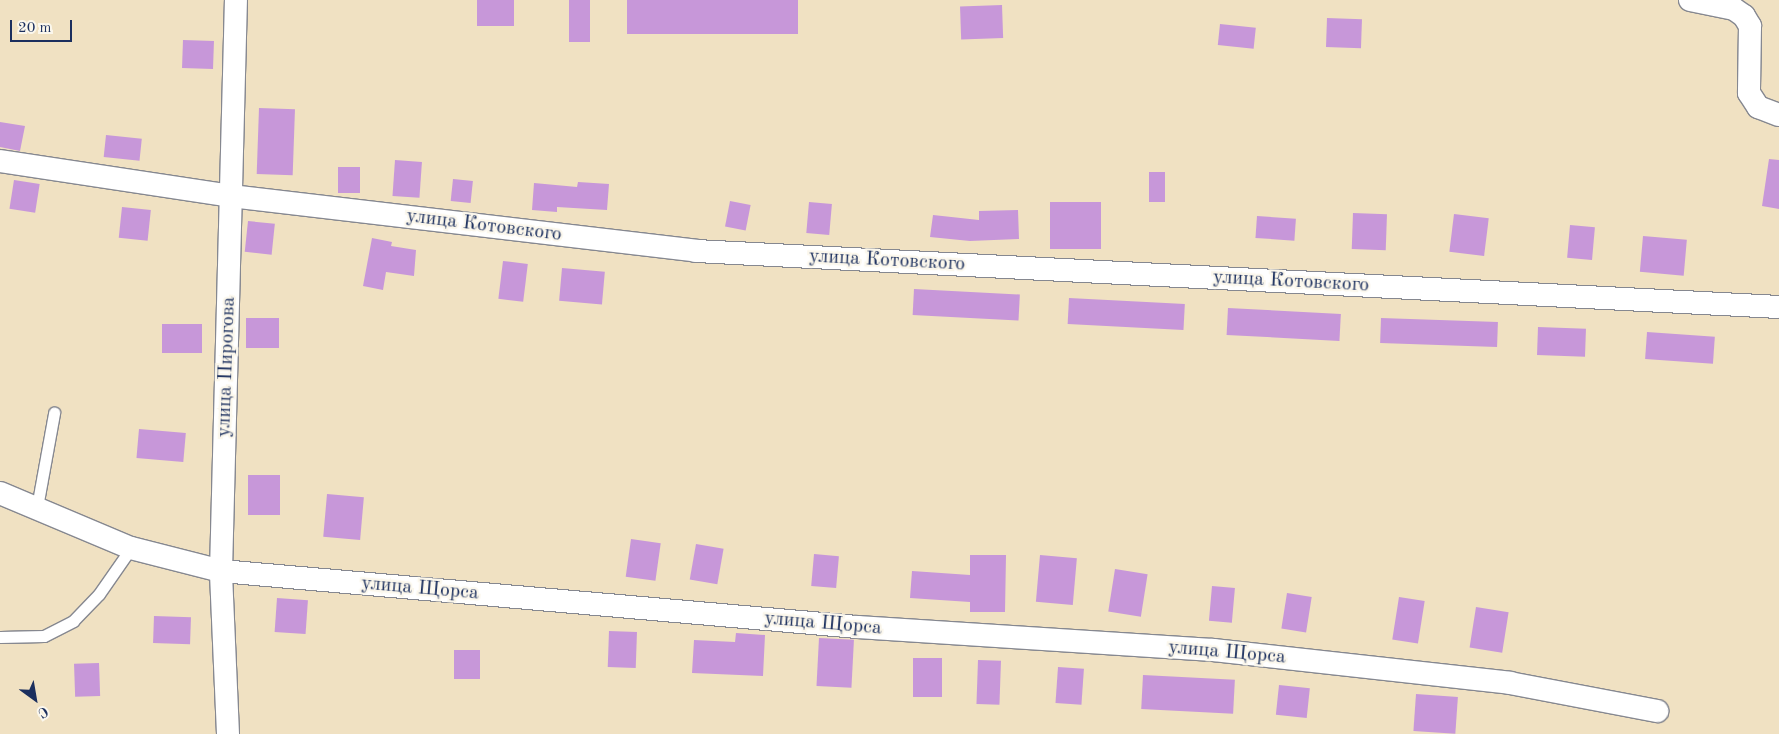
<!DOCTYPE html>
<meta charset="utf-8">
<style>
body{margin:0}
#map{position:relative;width:1779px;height:734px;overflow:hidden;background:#f0e1c2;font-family:"Old Standard TT",serif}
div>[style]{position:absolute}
.building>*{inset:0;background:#c797d9;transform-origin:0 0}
.roads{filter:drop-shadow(1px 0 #868890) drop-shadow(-1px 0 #868890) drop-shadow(0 1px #868890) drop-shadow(0 -1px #868890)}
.lane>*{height:11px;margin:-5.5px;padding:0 5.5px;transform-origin:5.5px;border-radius:5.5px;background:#fff}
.street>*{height:22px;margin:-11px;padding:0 11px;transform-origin:11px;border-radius:11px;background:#fff}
span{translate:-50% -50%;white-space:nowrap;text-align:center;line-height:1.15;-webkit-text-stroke:4.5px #fbf7ec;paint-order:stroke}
.street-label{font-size:20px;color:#1b2f5e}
.north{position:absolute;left:10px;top:674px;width:50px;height:50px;-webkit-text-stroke:4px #fbf7ec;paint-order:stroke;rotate:148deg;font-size:14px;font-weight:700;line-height:20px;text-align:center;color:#1b2f5e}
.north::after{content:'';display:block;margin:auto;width:18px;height:22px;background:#1b2f5e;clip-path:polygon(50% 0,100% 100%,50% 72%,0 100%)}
.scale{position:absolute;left:10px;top:20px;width:62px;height:22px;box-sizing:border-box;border:2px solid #1b2f5e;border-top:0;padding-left:6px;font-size:15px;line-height:18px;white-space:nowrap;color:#1b2f5e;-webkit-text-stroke:4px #fbf7ec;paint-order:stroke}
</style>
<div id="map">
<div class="building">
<i style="left:477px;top:0;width:37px;height:26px"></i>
<i style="left:569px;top:0;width:21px;height:42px"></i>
<i style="left:627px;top:0;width:171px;height:34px"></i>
<i style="left:1002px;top:5px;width:33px;height:42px;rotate:88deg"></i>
<i style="left:1327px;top:18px;width:35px;height:29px;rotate:2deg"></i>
<i style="left:1220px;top:24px;width:36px;height:21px;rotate:6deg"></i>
<i style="left:183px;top:40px;width:31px;height:28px;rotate:2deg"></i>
<i style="left:259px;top:108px;width:36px;height:66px;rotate:2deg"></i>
<i style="clip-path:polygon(0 122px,25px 126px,20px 151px,0 147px)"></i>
<i style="left:106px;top:135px;width:36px;height:22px;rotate:6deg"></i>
<i style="clip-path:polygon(1769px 159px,1779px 160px,1779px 209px,1762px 206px)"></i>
<i style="left:395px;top:160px;width:27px;height:36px;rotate:4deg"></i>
<i style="left:338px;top:167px;width:22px;height:26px"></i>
<i style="left:1149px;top:172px;width:16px;height:30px"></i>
<i style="left:453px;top:179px;width:20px;height:22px;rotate:6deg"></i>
<i style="left:14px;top:180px;width:26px;height:29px;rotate:9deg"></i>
<i style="clip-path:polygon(578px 182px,609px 184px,607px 210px,557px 207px,557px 212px,532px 210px,534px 183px,577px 187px)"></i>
<i style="left:730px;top:201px;width:21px;height:26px;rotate:11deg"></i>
<i style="left:809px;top:202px;width:23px;height:31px;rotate:5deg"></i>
<i style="left:1050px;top:202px;width:51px;height:47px"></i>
<i style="left:122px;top:207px;width:29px;height:31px;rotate:6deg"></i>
<i style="clip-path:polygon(1018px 210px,1019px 239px,970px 241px,930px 237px,933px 215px,979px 220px,979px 211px)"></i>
<i style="left:1353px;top:213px;width:34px;height:36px;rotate:2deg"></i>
<i style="left:1454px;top:214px;width:35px;height:38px;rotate:7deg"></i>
<i style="left:1257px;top:216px;width:39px;height:22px;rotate:4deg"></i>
<i style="left:248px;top:221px;width:27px;height:31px;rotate:6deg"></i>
<i style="left:1570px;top:225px;width:25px;height:33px;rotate:5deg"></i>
<i style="left:1643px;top:236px;width:44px;height:36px;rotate:5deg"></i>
<i style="clip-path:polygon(372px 238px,392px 242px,391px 246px,416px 250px,414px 276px,386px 272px,383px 290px,363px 286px)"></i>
<i style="left:503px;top:261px;width:25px;height:38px;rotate:7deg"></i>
<i style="left:562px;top:268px;width:43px;height:33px;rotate:5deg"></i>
<i style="left:914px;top:289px;width:106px;height:26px;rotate:3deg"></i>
<i style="left:1069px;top:298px;width:116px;height:26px;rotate:3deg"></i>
<i style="left:1228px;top:308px;width:113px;height:27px;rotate:3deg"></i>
<i style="left:246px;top:318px;width:33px;height:30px"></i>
<i style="left:1381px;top:318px;width:117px;height:25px;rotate:2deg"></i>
<i style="left:162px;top:324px;width:40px;height:29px"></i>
<i style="left:1538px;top:327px;width:48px;height:28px;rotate:2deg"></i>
<i style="left:1647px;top:332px;width:68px;height:27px;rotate:4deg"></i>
<i style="left:139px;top:429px;width:47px;height:29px;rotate:5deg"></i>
<i style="left:248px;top:475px;width:32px;height:40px"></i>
<i style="left:327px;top:494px;width:37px;height:43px;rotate:5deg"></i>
<i style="left:631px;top:539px;width:30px;height:38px;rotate:8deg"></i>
<i style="left:696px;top:544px;width:28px;height:36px;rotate:10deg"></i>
<i style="left:814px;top:554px;width:25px;height:32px;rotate:5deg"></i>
<i style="clip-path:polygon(970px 555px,1006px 555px,1005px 612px,970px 612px,970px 602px,910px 598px,912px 571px,970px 575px)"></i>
<i style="left:1040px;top:555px;width:37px;height:47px;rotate:5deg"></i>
<i style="left:1115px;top:569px;width:33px;height:43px;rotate:9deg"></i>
<i style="left:1212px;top:586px;width:23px;height:35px;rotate:5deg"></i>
<i style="left:1287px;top:593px;width:25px;height:36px;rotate:9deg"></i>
<i style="left:1399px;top:597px;width:26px;height:43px;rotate:9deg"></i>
<i style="left:277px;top:598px;width:31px;height:34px;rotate:4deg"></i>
<i style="left:1476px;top:607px;width:33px;height:41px;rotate:9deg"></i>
<i style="left:154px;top:616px;width:37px;height:27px;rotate:2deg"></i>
<i style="left:609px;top:631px;width:28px;height:36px;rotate:2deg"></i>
<i style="clip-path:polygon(736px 633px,765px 635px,763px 676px,692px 673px,694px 640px,735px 642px)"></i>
<i style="left:819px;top:638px;width:35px;height:48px;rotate:3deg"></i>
<i style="left:454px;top:650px;width:26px;height:29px"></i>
<i style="left:913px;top:658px;width:29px;height:39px"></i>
<i style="left:978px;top:660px;width:23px;height:44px;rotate:2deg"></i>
<i style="left:99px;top:663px;width:33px;height:25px;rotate:88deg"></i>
<i style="left:1058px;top:667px;width:26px;height:36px;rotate:4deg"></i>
<i style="left:1143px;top:675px;width:92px;height:34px;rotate:3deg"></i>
<i style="left:1279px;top:685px;width:31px;height:30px;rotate:6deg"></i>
<i style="left:1416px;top:694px;width:42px;height:37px;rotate:4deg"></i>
</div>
<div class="roads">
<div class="lane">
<i style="left:37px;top:507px;width:96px;rotate:-79.7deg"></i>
<i style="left:0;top:637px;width:44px;rotate:-1.3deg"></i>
<i style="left:44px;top:636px;width:33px;rotate:-27deg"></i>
<i style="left:73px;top:621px;width:37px;rotate:-46deg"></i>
<i style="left:99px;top:594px;width:56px;rotate:-55.2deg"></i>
</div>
<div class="street">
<i style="left:1690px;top:0;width:45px;rotate:11.6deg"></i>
<i style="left:1734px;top:9px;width:12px;rotate:35deg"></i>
<i style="left:1744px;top:16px;width:12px;rotate:59deg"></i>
<i style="left:1750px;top:26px;width:67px;rotate:90.9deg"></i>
<i style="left:1749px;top:93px;width:17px;rotate:57deg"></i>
<i style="left:1758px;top:107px;width:22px;rotate:21deg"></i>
<i style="left:0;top:161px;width:234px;rotate:8.6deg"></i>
<i style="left:231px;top:196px;width:468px;rotate:6.7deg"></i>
<i style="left:696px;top:251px;width:1084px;rotate:2.96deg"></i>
<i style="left:0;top:493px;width:142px;rotate:22.8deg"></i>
<i style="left:131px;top:548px;width:93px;rotate:14.3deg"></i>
<i style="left:221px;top:571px;width:638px;rotate:5.03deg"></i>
<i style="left:857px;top:627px;width:357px;rotate:3.7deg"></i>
<i style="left:1213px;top:650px;width:299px;rotate:6.3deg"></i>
<i style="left:1510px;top:683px;width:150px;rotate:10.8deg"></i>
<i style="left:228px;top:734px;width:163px;rotate:-92.5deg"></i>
<i style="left:221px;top:571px;width:571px;rotate:-88.5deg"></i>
</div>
</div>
<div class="street-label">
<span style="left:484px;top:226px;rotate:7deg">улица Котовского</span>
<span style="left:887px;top:261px;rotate:3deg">улица Котовского</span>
<span style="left:1291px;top:282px;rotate:3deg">улица Котовского</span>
<span style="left:227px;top:367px;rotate:-88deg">улица Пирогова</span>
<span style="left:420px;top:589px;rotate:5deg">улица Щорса</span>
<span style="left:823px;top:624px;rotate:5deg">улица Щорса</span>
<span style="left:1227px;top:653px;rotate:5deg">улица Щорса</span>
</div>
<div class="north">С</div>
<div class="scale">20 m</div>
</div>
